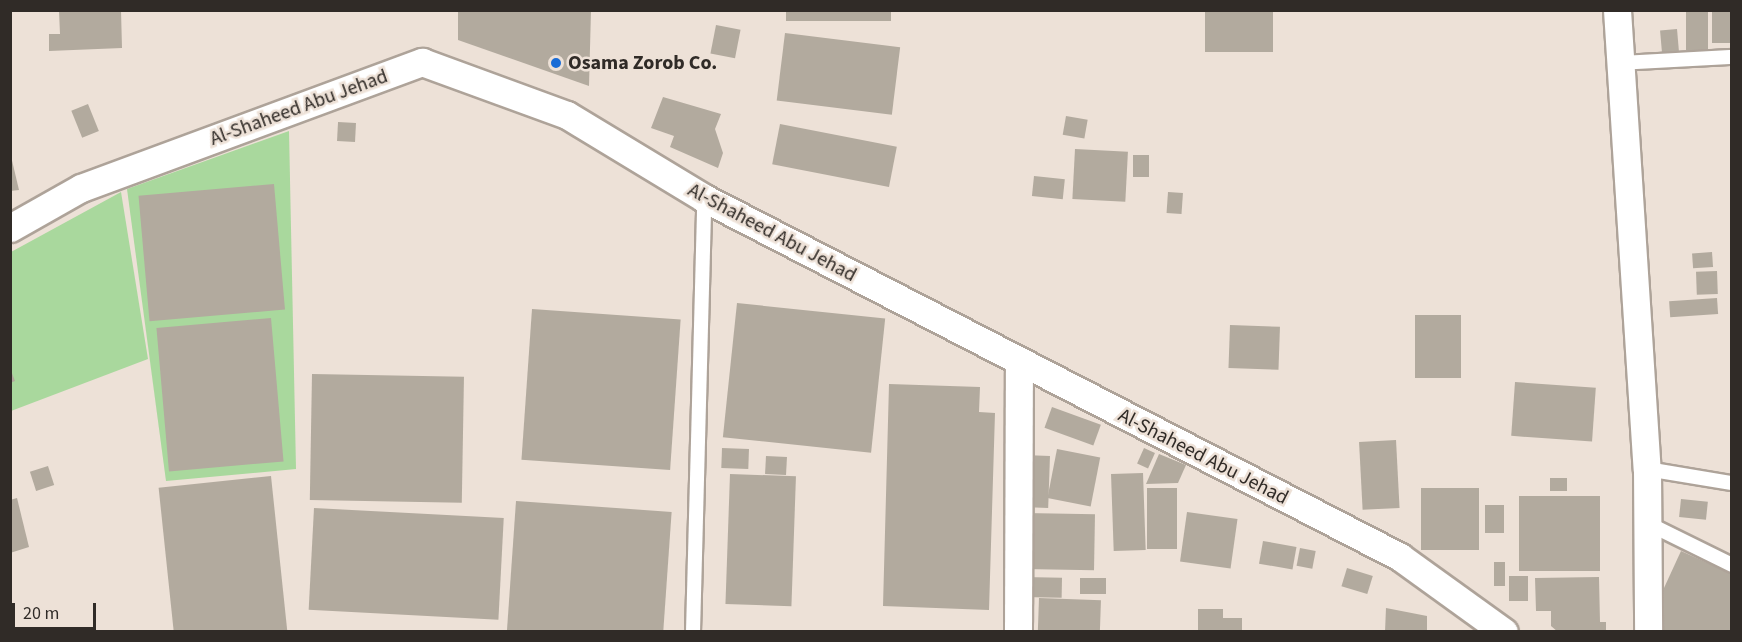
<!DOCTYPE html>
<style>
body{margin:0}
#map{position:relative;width:1742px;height:642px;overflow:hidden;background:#ede1d7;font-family:"Source Sans 3",sans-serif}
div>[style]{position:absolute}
.green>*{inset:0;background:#a9d89d}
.building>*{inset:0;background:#b2aa9e;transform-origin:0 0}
.roads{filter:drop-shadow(2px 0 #aea399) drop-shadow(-2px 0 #aea399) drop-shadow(0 2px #aea399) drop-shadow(0 -2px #aea399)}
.lane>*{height:14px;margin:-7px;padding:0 7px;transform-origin:7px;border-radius:7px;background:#fff}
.street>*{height:27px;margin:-13.5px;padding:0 13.5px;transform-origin:13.5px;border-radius:13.5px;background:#fff}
.dots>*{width:16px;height:16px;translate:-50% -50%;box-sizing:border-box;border:3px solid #ede1d7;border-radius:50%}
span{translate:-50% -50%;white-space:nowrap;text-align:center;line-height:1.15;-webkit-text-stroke:5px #ede1d7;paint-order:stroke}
.poi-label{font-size:20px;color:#302b27;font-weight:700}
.left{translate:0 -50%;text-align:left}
.street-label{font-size:20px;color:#302b27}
.frame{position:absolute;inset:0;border:12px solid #302b27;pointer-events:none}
.scale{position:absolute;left:12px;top:603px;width:84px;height:27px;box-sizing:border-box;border:3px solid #302b27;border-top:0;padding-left:8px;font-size:18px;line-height:21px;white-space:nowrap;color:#302b27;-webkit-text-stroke:4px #ede1d7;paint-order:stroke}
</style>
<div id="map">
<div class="green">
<i style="clip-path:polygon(289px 131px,296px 469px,166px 481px,127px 189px)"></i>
<i style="clip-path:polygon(121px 192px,148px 359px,11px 411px,11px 252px)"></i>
</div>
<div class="building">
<i style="clip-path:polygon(83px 10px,121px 10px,122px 48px,49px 51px,49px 34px,60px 34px,59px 11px)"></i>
<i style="clip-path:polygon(458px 10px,591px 10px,589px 86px,458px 40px)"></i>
<i style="left:786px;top:10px;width:105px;height:11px"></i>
<i style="left:1205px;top:10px;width:68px;height:42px"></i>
<i style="left:1686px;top:10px;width:22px;height:40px"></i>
<i style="left:1712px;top:10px;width:20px;height:33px"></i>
<i style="left:716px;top:25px;width:25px;height:29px;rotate:11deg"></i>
<i style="left:1677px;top:29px;width:24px;height:17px;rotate:85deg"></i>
<i style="left:785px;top:33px;width:116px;height:68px;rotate:7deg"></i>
<i style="clip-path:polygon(663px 97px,721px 114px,715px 129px,723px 153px,718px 168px,670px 147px,674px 136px,651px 128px)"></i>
<i style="left:88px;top:104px;width:29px;height:18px;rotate:68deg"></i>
<i style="left:1066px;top:116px;width:22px;height:19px;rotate:10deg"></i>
<i style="left:356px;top:123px;width:19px;height:18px;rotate:93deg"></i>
<i style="left:780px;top:124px;width:119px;height:41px;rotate:11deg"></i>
<i style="left:1075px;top:149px;width:53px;height:50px;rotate:3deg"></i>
<i style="clip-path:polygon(10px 152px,19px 190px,10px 191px)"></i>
<i style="left:1133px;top:155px;width:16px;height:22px"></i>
<i style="left:1034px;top:176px;width:31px;height:20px;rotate:6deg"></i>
<i style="left:274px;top:184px;width:126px;height:136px;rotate:85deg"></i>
<i style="left:1168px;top:192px;width:15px;height:21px;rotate:4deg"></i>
<i style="left:1712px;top:252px;width:15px;height:20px;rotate:86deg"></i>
<i style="left:1717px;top:271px;width:23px;height:21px;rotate:88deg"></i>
<i style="left:1717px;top:298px;width:16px;height:48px;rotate:86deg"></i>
<i style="left:737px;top:303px;width:149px;height:135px;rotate:6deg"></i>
<i style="left:532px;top:309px;width:149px;height:151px;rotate:4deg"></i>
<i style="left:1415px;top:315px;width:46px;height:63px"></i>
<i style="left:271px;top:318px;width:144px;height:115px;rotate:85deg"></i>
<i style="left:1230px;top:325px;width:50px;height:43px;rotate:2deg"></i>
<i style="clip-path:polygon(10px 368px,15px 381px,10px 383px)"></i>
<i style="left:312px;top:374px;width:152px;height:126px;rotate:1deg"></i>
<i style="left:1515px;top:382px;width:81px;height:54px;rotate:4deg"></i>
<i style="clip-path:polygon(889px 384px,980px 387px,979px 412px,995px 413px,989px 610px,883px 606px)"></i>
<i style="left:1052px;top:407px;width:52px;height:22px;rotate:20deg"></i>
<i style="left:1396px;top:440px;width:68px;height:37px;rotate:87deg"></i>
<i style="left:722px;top:448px;width:27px;height:20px;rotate:2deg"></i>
<i style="left:1144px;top:448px;width:12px;height:17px;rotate:24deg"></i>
<i style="left:1057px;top:449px;width:44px;height:50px;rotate:11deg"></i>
<i style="clip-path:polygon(1159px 454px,1186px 465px,1178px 483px,1146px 484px)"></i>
<i style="left:1024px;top:455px;width:26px;height:52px;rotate:2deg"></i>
<i style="left:766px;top:456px;width:21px;height:18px;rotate:3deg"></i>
<i style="left:48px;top:466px;width:20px;height:19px;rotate:72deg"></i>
<i style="left:1143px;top:473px;width:77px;height:32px;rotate:88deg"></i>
<i style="left:730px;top:474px;width:66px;height:130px;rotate:2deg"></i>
<i style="left:271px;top:476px;width:155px;height:113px;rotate:84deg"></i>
<i style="left:1550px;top:478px;width:17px;height:13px"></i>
<i style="left:1147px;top:488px;width:30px;height:61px"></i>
<i style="left:1421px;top:488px;width:58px;height:62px"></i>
<i style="left:1519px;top:496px;width:81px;height:75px"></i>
<i style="clip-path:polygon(17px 498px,29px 547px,10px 553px,10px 500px)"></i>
<i style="left:1681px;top:499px;width:27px;height:18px;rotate:6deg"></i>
<i style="left:516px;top:501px;width:156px;height:131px;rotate:4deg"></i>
<i style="left:1485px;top:505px;width:19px;height:28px"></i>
<i style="left:314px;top:508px;width:190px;height:102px;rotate:3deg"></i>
<i style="left:1187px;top:512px;width:51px;height:50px;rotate:8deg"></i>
<i style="left:1025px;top:513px;width:70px;height:56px;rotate:1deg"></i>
<i style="left:1263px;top:541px;width:34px;height:23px;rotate:10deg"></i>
<i style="left:1300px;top:548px;width:16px;height:18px;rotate:11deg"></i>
<i style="clip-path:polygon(1681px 551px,1732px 574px,1732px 632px,1660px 632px,1658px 601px)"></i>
<i style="left:1494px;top:562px;width:11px;height:24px"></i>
<i style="left:1347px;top:568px;width:27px;height:19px;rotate:17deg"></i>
<i style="left:1509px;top:576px;width:19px;height:25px"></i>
<i style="left:1023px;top:577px;width:39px;height:20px;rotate:1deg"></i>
<i style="clip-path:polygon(1599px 577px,1600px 622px,1606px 622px,1606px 632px,1558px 632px,1551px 626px,1551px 611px,1536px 611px,1535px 578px)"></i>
<i style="left:1080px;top:578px;width:26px;height:16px"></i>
<i style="left:1039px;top:598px;width:62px;height:34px;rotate:2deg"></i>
<i style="clip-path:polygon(1386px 608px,1427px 616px,1427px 632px,1385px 632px)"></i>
<i style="clip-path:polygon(1198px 609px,1223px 609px,1223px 618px,1242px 618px,1242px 632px,1198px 632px)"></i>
</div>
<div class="roads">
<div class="lane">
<i style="left:1620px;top:63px;width:112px;rotate:-3.1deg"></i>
<i style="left:1647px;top:469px;width:86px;rotate:9.4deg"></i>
<i style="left:1647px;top:523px;width:95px;rotate:26.3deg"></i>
<i style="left:693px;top:632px;width:434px;rotate:-88.5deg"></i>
</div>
<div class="street">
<i style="left:1617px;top:10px;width:460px;rotate:86.3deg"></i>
<i style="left:1647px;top:469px;width:163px;rotate:89.6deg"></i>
<i style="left:10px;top:228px;width:81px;rotate:-29.4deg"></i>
<i style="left:81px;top:188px;width:364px;rotate:-20.3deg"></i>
<i style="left:422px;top:62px;width:154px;rotate:20.1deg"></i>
<i style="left:567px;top:115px;width:160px;rotate:31.2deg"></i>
<i style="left:704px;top:198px;width:783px;rotate:27.28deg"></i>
<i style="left:1400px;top:557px;width:128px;rotate:35.8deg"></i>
<i style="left:1018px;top:632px;width:267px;rotate:-89.8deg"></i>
</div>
</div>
<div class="dots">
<i style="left:556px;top:63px;background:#196cd6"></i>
</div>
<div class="poi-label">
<span class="left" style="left:568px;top:63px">Osama Zorob Co.</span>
</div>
<div class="street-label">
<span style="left:299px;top:108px;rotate:-20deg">Al-Shaheed Abu Jehad</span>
<span style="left:772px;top:233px;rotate:28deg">Al-Shaheed Abu Jehad</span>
<span style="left:1203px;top:457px;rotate:27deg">Al-Shaheed Abu Jehad</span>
</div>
<div class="frame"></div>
<div class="scale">20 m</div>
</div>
